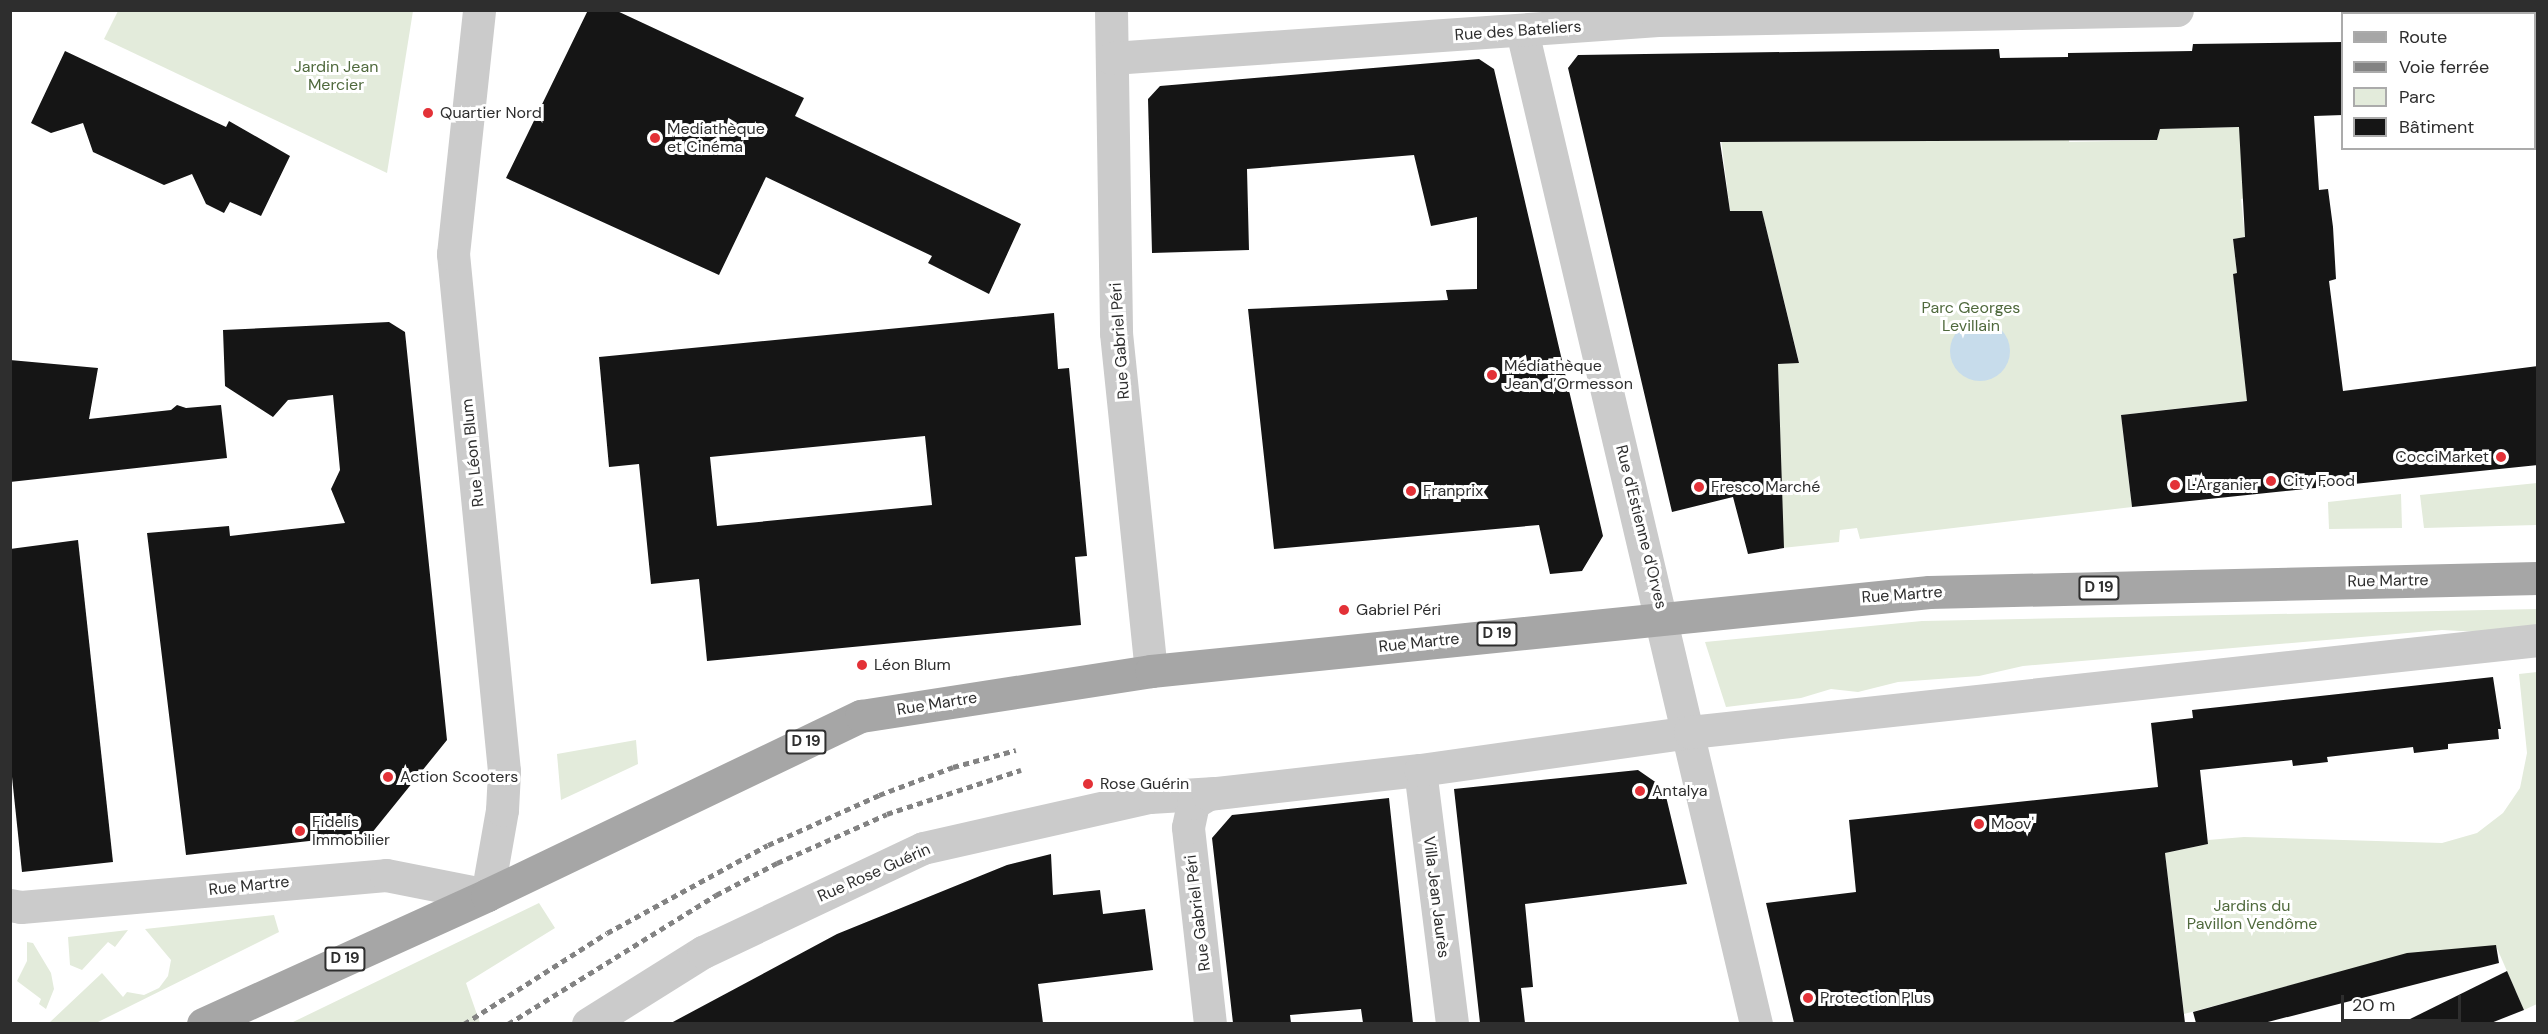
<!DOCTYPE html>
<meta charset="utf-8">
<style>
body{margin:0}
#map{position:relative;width:2548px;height:1034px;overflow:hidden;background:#fff;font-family:"DM Sans",sans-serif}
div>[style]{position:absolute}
.green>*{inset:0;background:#e3ebdb}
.water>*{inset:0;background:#c7dceb}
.round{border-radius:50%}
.building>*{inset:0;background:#151515}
.minor>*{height:33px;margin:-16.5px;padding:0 16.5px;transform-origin:16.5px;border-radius:16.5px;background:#cbcbcb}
.major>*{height:33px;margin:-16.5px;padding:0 16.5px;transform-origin:16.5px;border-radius:16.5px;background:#a6a6a6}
.rail>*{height:4.5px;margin-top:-2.25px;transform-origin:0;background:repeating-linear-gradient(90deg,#838383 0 6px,transparent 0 10.5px)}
.dots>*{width:16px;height:16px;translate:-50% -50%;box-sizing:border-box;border:3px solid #fff;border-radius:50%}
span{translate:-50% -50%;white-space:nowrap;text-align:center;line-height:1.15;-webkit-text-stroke:6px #fff;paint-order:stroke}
.shield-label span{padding:2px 4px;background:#fff;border:2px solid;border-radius:4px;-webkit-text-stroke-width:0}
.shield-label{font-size:15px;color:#2e2e2e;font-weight:700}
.street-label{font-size:16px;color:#2e2e2e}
.park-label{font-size:16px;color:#4f693c}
.poi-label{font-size:16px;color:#2e2e2e}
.left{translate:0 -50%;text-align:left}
.right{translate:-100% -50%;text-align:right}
.frame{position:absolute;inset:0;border:12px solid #2e2e2e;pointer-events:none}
.legend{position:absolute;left:2341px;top:12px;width:195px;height:138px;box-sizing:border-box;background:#fff;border:2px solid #ababab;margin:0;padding:8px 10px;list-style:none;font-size:18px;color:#2e2e2e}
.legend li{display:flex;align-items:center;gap:12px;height:30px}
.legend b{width:30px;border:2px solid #ababab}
.scale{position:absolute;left:2341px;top:995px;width:120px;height:27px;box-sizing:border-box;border:3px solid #2e2e2e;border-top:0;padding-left:8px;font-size:18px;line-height:21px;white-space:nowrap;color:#2e2e2e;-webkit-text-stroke:4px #fff;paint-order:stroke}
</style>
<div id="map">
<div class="green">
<i style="clip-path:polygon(118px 11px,413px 11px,387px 173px,104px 39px)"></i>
<i style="clip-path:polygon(2244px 127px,2245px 198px,2241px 199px,2245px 237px,2233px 239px,2237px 273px,2233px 274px,2243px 363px,2253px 400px,2121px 415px,2132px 507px,1860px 539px,1857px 528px,1840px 530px,1839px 542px,1782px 548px,1778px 364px,1799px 362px,1762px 211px,1730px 211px,1721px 139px,1760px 142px,2069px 139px,2069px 142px,2157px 140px,2160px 129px)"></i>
<i style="clip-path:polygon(2537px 483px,2537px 525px,2424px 528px,2420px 495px)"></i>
<i style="clip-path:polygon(2401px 494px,2402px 528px,2329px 529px,2328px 502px)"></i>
<i style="clip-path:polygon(2538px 609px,2537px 626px,2480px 632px,2442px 630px,2023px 666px,1979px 676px,1898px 682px,1858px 692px,1831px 689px,1801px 698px,1726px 707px,1705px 642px,1922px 621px)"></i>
<i style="clip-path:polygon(2537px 672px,2537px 1004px,2524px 1010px,2496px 946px,2406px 954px,2184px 1014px,2165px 853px,2208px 844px,2208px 840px,2244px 837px,2442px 843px,2477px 833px,2503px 813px,2520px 788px,2527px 753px,2519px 674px)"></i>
<i style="clip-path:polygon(636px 740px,638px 764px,561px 800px,557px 754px)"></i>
<i style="clip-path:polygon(539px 903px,555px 928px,466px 983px,480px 1023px,291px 1023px)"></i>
<i style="clip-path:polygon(274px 915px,279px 932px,96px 1023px,49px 1023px,102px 973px,123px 997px,127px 992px,144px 995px,159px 988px,168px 976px,171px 960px,145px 929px)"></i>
<i style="clip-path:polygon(128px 930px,115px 947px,108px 942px,82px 970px,70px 965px,68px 937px)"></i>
<i style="clip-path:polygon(27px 942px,33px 943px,51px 973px,54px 989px,46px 1009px,39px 1004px,41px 999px,17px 981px,27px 961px)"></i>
</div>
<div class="water">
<i class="round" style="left:1950px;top:321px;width:60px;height:60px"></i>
</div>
<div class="building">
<i style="clip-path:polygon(588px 10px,615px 10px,804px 98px,795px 116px,1021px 224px,989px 294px,928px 263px,932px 256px,766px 177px,719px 275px,506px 178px)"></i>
<i style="clip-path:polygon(2343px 42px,2343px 115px,2314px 116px,2319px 190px,2328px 189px,2333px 227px,2336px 279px,2329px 281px,2343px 391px,2538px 366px,2538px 465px,2132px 507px,2121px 415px,2247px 401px,2233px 274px,2237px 273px,2233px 239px,2245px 237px,2239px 127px,2160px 129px,2157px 140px,1720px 142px,1730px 211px,1762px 211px,1799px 363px,1778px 364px,1784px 548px,1748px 554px,1733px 497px,1672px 512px,1568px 68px,1578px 55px,1999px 49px,2000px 58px,2068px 57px,2068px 53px,2192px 51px,2193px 44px)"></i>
<i style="clip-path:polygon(65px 51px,226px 127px,229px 121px,290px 156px,261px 216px,230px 202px,224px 213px,206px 204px,192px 174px,164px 185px,93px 152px,83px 123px,51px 133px,31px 123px)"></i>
<i style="clip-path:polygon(1479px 59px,1494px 69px,1603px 536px,1582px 571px,1550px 574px,1539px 525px,1274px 549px,1248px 309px,1448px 300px,1446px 290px,1477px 289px,1477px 217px,1431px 226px,1414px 155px,1247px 169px,1249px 250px,1152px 253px,1148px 99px,1160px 86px)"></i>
<i style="clip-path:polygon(evenodd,1054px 313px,1058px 369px,1069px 368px,1087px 556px,1075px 557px,1081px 625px,707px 661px,699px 579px,651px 584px,639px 464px,609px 467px,599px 357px,1054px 313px,925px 436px,932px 505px,717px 526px,710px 457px,925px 436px)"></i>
<i style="clip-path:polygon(389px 322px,405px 332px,447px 740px,371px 834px,186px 855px,147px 533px,229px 526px,230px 536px,345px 523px,331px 489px,340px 470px,333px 395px,288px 400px,273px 417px,225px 386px,223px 330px)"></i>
<i style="clip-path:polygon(10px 360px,98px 368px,89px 419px,171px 410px,177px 405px,186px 408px,221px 405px,227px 458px,10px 482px)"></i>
<i style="clip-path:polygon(78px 540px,113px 862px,22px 872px,10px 758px,10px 549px)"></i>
<i style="clip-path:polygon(2493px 677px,2501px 729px,2498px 729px,2499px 739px,2448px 744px,2448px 749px,2414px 753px,2413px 747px,2327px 757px,2328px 762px,2293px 766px,2292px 760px,2200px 770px,2208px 844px,2165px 853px,2185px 1023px,1794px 1023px,1766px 903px,1856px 892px,1849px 820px,2158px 787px,2151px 723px,2193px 718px,2192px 710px)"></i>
<i style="clip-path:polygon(1638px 770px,1664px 788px,1687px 884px,1525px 904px,1533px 987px,1521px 988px,1525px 1023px,1480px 1023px,1454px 789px)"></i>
<i style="clip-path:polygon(1389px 798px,1413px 1023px,1363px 1023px,1361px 1009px,1290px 1015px,1291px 1023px,1233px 1023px,1212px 838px,1232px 815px)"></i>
<i style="clip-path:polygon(1051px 854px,1053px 895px,1100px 890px,1103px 914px,1145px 909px,1153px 970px,1038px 984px,1043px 1023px,671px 1023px,837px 934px,1007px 865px)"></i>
<i style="clip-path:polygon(2496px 945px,2499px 963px,2264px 1023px,2196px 1023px,2193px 1012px,2407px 953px)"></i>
<i style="clip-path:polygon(2507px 971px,2524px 1010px,2491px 1023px,2402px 1023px)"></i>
</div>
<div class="minor">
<i style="left:1111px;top:10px;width:323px;rotate:89.1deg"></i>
<i style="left:1116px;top:333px;width:340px;rotate:84.1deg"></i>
<i style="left:1522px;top:31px;width:1020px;rotate:76.74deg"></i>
<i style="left:1112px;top:58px;width:547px;rotate:-3.98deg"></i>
<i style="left:1658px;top:20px;width:519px;rotate:-1.1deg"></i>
<i style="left:1420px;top:770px;width:256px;rotate:82.8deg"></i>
<i style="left:10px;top:905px;width:11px;rotate:10deg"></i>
<i style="left:21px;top:907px;width:366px;rotate:-5deg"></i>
<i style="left:386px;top:875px;width:103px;rotate:11.2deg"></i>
<i style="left:487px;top:895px;width:86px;rotate:-80deg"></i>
<i style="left:502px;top:810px;width:39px;rotate:-87deg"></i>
<i style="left:504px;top:771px;width:520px;rotate:-95.63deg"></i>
<i style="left:453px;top:254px;width:245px;rotate:-83.9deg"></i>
<i style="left:588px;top:1024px;width:136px;rotate:-32.1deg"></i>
<i style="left:703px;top:952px;width:243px;rotate:-25.3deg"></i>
<i style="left:923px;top:848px;width:233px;rotate:-12.7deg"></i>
<i style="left:1150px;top:797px;width:65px;rotate:-3.5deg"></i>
<i style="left:1210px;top:1024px;width:198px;rotate:-96.4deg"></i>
<i style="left:1188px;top:827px;width:25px;rotate:-78deg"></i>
<i style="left:1193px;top:803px;width:17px;rotate:-31deg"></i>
<i style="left:1208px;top:794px;width:213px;rotate:-6.5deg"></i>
<i style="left:1420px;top:770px;width:273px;rotate:-8deg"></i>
<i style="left:1690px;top:732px;width:853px;rotate:-6.19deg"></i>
</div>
<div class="major">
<i style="left:203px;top:1024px;width:312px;rotate:-24.4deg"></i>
<i style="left:487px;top:895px;width:415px;rotate:-25.6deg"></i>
<i style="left:861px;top:716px;width:293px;rotate:-8.8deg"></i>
<i style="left:1151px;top:671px;width:782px;rotate:-5.8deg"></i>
<i style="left:1929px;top:592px;width:609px;rotate:-1.32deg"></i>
</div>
<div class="rail">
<i style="left:464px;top:1024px;width:169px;rotate:-32.5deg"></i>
<i style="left:607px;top:933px;width:183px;rotate:-28.7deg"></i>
<i style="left:768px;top:845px;width:122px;rotate:-24.2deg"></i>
<i style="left:879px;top:795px;width:79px;rotate:-20.7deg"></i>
<i style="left:953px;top:767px;width:65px;rotate:-15.1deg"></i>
<i style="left:508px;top:1024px;width:245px;rotate:-31.8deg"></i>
<i style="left:716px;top:895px;width:69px;rotate:-27.7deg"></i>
<i style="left:777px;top:863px;width:120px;rotate:-24deg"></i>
<i style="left:887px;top:814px;width:141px;rotate:-18.2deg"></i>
</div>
<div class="dots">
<i style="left:428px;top:113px;background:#e33137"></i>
<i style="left:655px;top:138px;background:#e33137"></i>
<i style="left:1492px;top:375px;background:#e33137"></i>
<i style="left:2501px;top:457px;background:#e33137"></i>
<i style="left:2271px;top:481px;background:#e33137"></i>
<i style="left:2175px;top:485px;background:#e33137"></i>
<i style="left:1699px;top:487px;background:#e33137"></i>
<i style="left:1411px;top:491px;background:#e33137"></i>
<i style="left:1344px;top:610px;background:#e33137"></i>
<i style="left:862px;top:665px;background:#e33137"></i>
<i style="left:388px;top:777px;background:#e33137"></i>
<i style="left:1088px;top:784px;background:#e33137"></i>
<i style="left:1640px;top:791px;background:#e33137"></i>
<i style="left:1979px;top:824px;background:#e33137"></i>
<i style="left:300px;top:831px;background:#e33137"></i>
<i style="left:1808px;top:998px;background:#e33137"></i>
</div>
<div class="shield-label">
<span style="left:2099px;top:588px">D 19</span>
<span style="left:1497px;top:634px">D 19</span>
<span style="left:806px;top:742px">D 19</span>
<span style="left:345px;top:959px">D 19</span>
</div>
<div class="street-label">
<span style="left:1518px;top:31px;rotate:-4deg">Rue des Bateliers</span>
<span style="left:1120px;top:341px;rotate:-94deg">Rue Gabriel Péri</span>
<span style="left:473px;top:453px;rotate:-96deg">Rue Léon Blum</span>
<span style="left:1641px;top:527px;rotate:76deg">Rue d'Estienne d'Orves</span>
<span style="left:2388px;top:581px;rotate:-1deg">Rue Martre</span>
<span style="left:1902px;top:595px;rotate:-4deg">Rue Martre</span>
<span style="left:1419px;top:643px;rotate:-6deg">Rue Martre</span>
<span style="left:937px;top:704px;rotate:-9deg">Rue Martre</span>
<span style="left:874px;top:873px;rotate:-24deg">Rue Rose Guérin</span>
<span style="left:249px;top:886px;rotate:-6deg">Rue Martre</span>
<span style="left:1436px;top:897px;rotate:83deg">Villa Jean Jaurès</span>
<span style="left:1198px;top:913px;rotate:-97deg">Rue Gabriel Péri</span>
</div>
<div class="park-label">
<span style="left:336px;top:76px">Jardin Jean<br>Mercier</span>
<span style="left:1971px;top:317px">Parc Georges<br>Levillain</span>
<span style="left:2252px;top:915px">Jardins du<br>Pavillon Vendôme</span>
</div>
<div class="poi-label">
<span class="left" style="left:440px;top:113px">Quartier Nord</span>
<span class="left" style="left:667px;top:138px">Mediathèque<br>et Cinéma</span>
<span class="left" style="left:1504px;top:375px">Médiathèque<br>Jean d’Ormesson</span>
<span class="right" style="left:2489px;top:457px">CocciMarket</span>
<span class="left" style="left:2283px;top:481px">City Food</span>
<span class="left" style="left:2187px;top:485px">L'Arganier</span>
<span class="left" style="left:1711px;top:487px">Fresco Marché</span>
<span class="left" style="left:1423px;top:491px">Franprix</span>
<span class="left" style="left:1356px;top:610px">Gabriel Péri</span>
<span class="left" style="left:874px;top:665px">Léon Blum</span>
<span class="left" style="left:400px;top:777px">Action Scooters</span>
<span class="left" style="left:1100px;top:784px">Rose Guérin</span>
<span class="left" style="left:1652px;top:791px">Antalya</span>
<span class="left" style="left:312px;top:831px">Fidelis<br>Immobilier</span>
<span class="left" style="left:1991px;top:824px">Moov'</span>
<span class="left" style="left:1820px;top:998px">Protection Plus</span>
</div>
<div class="frame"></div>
<ul class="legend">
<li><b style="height:8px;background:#a6a6a6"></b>Route</li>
<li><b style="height:8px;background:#838383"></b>Voie ferrée</li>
<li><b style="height:16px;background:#e3ebdb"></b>Parc</li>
<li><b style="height:16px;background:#151515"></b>Bâtiment</li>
</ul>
<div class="scale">20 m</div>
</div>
